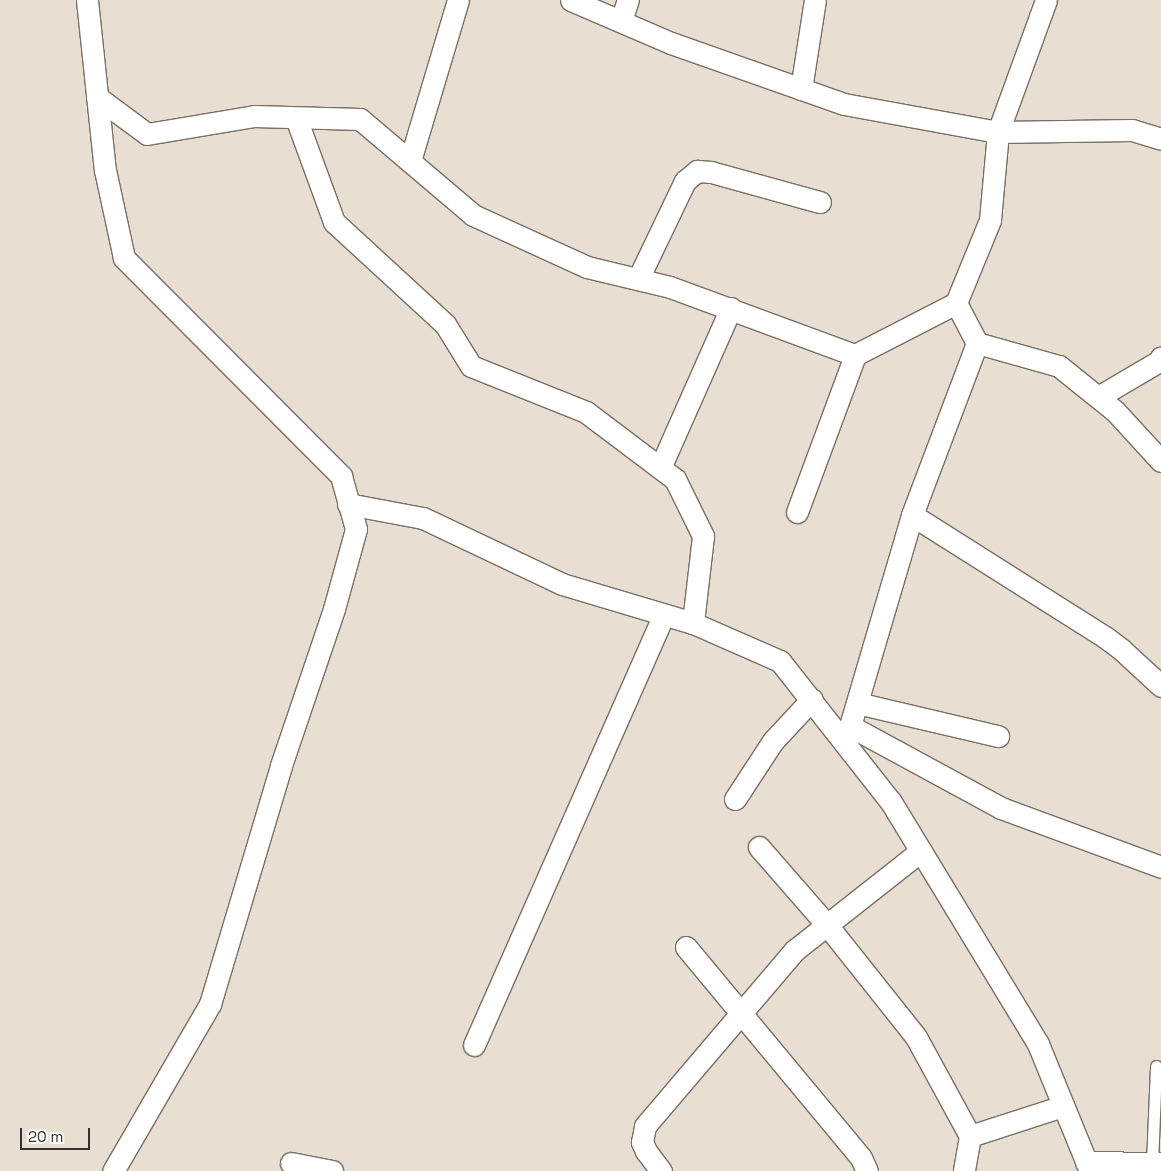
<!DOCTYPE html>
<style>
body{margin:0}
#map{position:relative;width:1161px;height:1171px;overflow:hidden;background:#e9ded2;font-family:"Space Grotesk",sans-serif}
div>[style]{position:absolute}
.roads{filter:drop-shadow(1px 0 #796f64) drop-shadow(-1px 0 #796f64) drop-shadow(0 1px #796f64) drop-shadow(0 -1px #796f64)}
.service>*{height:11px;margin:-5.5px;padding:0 5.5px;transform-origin:5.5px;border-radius:5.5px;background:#fff}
.minor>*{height:21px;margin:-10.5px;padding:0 10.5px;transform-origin:10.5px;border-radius:10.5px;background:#fff}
span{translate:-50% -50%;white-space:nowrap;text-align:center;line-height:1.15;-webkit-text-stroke:5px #fff;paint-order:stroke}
.scale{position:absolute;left:20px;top:1128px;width:70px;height:22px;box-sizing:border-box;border:2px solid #34302b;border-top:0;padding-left:6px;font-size:15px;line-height:18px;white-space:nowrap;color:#34302b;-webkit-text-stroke:4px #fff;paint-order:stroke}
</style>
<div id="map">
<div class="roads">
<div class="service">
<i style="left:1152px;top:1163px;width:97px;rotate:-87.6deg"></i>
</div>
<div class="minor">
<i style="left:87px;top:0;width:171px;rotate:84deg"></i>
<i style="left:105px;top:170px;width:90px;rotate:77.8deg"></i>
<i style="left:124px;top:258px;width:308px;rotate:45.1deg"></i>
<i style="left:341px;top:476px;width:55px;rotate:74.2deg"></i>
<i style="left:356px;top:529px;width:83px;rotate:105.4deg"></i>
<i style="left:334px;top:609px;width:166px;rotate:108.7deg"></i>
<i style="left:281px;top:766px;width:248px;rotate:106.6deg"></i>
<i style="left:210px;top:1004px;width:193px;rotate:120.1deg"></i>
<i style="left:571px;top:0;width:109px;rotate:23.3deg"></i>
<i style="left:671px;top:43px;width:183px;rotate:19.4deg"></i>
<i style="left:844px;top:104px;width:157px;rotate:10.3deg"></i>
<i style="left:998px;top:132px;width:134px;rotate:-0.9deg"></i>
<i style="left:1132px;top:130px;width:30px;rotate:17deg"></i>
<i style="left:621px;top:21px;width:22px;rotate:-72deg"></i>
<i style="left:801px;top:89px;width:90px;rotate:-81.1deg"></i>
<i style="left:97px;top:97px;width:62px;rotate:36.5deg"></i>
<i style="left:147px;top:134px;width:109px;rotate:-9.5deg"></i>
<i style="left:254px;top:116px;width:106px;rotate:1.6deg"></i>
<i style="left:360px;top:119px;width:148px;rotate:40.3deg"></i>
<i style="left:473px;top:215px;width:125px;rotate:24.5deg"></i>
<i style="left:587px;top:267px;width:85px;rotate:13.5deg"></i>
<i style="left:670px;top:287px;width:197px;rotate:20.2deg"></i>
<i style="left:855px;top:355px;width:114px;rotate:-27.2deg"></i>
<i style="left:296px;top:118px;width:111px;rotate:69.9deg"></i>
<i style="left:334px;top:222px;width:151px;rotate:42.6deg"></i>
<i style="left:445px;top:324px;width:49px;rotate:58.2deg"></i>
<i style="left:471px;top:366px;width:124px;rotate:21.8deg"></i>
<i style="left:586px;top:412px;width:111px;rotate:37deg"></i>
<i style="left:675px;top:479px;width:64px;rotate:63.8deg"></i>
<i style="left:703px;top:536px;width:88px;rotate:96.6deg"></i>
<i style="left:410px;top:161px;width:168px;rotate:-73.4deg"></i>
<i style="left:638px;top:279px;width:109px;rotate:-64.4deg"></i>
<i style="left:685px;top:181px;width:16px;rotate:-40deg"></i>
<i style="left:697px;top:171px;width:14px;rotate:4deg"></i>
<i style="left:711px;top:172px;width:113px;rotate:15.4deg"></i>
<i style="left:977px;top:343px;width:85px;rotate:15.7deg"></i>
<i style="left:1059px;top:366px;width:72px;rotate:38.8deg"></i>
<i style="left:1115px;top:411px;width:68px;rotate:47.4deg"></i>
<i style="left:1098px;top:397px;width:71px;rotate:-30.5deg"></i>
<i style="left:1159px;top:361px;width:4px;rotate:-63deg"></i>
<i style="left:660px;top:468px;width:175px;rotate:-66.1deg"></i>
<i style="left:348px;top:504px;width:76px;rotate:10.6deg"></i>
<i style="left:423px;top:518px;width:154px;rotate:25.4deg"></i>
<i style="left:562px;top:584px;width:137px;rotate:16.6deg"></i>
<i style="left:693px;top:623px;width:95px;rotate:23.6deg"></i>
<i style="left:780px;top:661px;width:179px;rotate:51.8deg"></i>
<i style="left:891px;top:802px;width:283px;rotate:58.7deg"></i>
<i style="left:1038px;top:1044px;width:137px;rotate:67.7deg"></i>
<i style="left:797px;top:512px;width:167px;rotate:-69.7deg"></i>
<i style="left:912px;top:515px;width:228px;rotate:32.3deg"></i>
<i style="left:1105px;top:637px;width:21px;rotate:37deg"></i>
<i style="left:1122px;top:650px;width:53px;rotate:42.7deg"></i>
<i style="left:857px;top:703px;width:145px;rotate:13.2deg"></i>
<i style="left:850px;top:726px;width:220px;rotate:-73.6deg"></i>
<i style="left:912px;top:515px;width:184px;rotate:-69.3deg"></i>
<i style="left:977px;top:343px;width:45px;rotate:-117.7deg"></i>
<i style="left:956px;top:303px;width:90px;rotate:-67.7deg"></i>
<i style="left:990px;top:220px;width:88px;rotate:-84.8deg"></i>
<i style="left:998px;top:132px;width:140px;rotate:-70deg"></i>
<i style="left:843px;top:737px;width:13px;rotate:-58deg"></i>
<i style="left:850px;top:726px;width:172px;rotate:28.5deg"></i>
<i style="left:1001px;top:808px;width:171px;rotate:20.2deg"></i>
<i style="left:735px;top:799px;width:69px;rotate:-56.8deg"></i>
<i style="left:773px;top:741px;width:57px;rotate:-47.1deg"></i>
<i style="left:759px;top:847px;width:103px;rotate:48.9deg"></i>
<i style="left:827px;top:925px;width:143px;rotate:51.5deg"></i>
<i style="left:916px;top:1037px;width:113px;rotate:61.4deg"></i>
<i style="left:970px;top:1136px;width:36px;rotate:100deg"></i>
<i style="left:686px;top:947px;width:274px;rotate:50.3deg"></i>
<i style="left:861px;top:1158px;width:14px;rotate:65deg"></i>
<i style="left:474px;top:1045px;width:470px;rotate:-66.2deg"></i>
<i style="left:970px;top:1136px;width:98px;rotate:-17.9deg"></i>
<i style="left:1086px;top:1162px;width:75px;rotate:0.8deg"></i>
<i style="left:291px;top:1163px;width:42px;rotate:11deg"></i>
<i style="left:661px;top:1171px;width:25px;rotate:-127deg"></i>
<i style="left:646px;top:1151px;width:10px;rotate:-114deg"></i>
<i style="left:642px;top:1142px;width:16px;rotate:-79deg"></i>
<i style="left:645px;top:1126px;width:231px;rotate:-49.6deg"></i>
<i style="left:795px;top:950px;width:160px;rotate:-38.2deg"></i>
</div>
</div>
<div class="scale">20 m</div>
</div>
